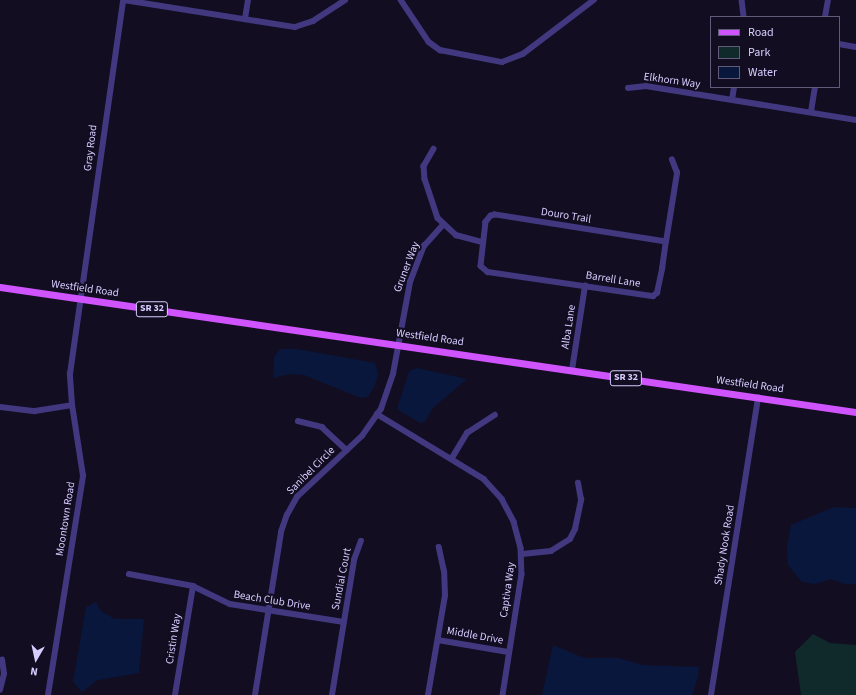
<!DOCTYPE html>
<style>
body{margin:0}
#map{position:relative;width:856px;height:695px;overflow:hidden;background:#120d21;font-family:"Source Sans 3",sans-serif}
div>[style]{position:absolute}
.green>*{inset:0;background:#10292b}
.water>*{inset:0;background:#09173d}
.minor>*{height:5.5px;margin:-2.75px;padding:0 2.75px;transform-origin:2.75px;border-radius:2.75px;background:#413880}
.major>*{height:7px;margin:-3.5px;padding:0 3.5px;transform-origin:3.5px;border-radius:3.5px;background:#cf54fe}
span{translate:-50% -50%;white-space:nowrap;text-align:center;line-height:1.15;-webkit-text-stroke:4px #120d21;paint-order:stroke}
.shield-label span{padding:1px 3px;background:#120d21;border:1px solid;border-radius:3px;-webkit-text-stroke-width:0}
.shield-label{font-size:10px;color:#d7cdff;font-weight:700}
.street-label{font-size:11px;color:#d7cdff}
.legend{position:absolute;left:710px;top:16px;width:130px;height:72px;box-sizing:border-box;background:#120d21;border:1px solid #615a7a;margin:0;padding:5px 7px;list-style:none;font-size:12px;color:#d7cdff}
.legend li{display:flex;align-items:center;gap:8px;height:20px}
.legend b{width:20px;border:1px solid #615a7a}
.north{position:absolute;left:16px;top:639px;width:40px;height:40px;-webkit-text-stroke:3px #120d21;paint-order:stroke;rotate:189deg;font-size:11px;font-weight:700;line-height:16px;text-align:center;color:#d7cdff}
.north::after{content:'';display:block;margin:auto;width:14px;height:18px;background:#d7cdff;clip-path:polygon(50% 0,100% 100%,50% 72%,0 100%)}
</style>
<div id="map">
<div class="green">
<i style="clip-path:polygon(813px 634px,830px 643px,856px 645px,856px 695px,801px 695px,795px 652px)"></i>
</div>
<div class="water">
<i style="clip-path:polygon(280px 349px,297px 349px,375px 363px,378px 374px,375px 385px,368px 397px,361px 398px,304px 375px,290px 374px,273px 378px,274px 357px)"></i>
<i style="clip-path:polygon(417px 368px,467px 379px,432px 409px,425px 422px,420px 423px,397px 409px,409px 371px)"></i>
<i style="clip-path:polygon(834px 507px,856px 508px,856px 584px,845px 584px,831px 579px,815px 584px,802px 582px,788px 565px,787px 547px,791px 525px)"></i>
<i style="clip-path:polygon(96px 602px,101px 611px,115px 619px,144px 619px,139px 673px,98px 680px,82px 692px,73px 682px,86px 607px)"></i>
<i style="clip-path:polygon(553px 645px,584px 658px,618px 658px,643px 665px,699px 667px,698px 677px,692px 695px,542px 695px)"></i>
</div>
<div class="minor">
<i style="left:124px;top:0;width:173px;rotate:9deg"></i>
<i style="left:295px;top:27px;width:19px;rotate:-18deg"></i>
<i style="left:313px;top:21px;width:38px;rotate:-33deg"></i>
<i style="left:401px;top:0;width:50px;rotate:56.3deg"></i>
<i style="left:429px;top:42px;width:14px;rotate:36deg"></i>
<i style="left:440px;top:50px;width:63px;rotate:11deg"></i>
<i style="left:502px;top:62px;width:22px;rotate:-21deg"></i>
<i style="left:523px;top:54px;width:89px;rotate:-37.3deg"></i>
<i style="left:742px;top:0;width:17px;rotate:83deg"></i>
<i style="left:825px;top:17px;width:17px;rotate:-80deg"></i>
<i style="left:245px;top:19px;width:19px;rotate:-81deg"></i>
<i style="left:839px;top:44px;width:17px;rotate:10deg"></i>
<i style="left:628px;top:88px;width:18px;rotate:-6deg"></i>
<i style="left:646px;top:86px;width:213px;rotate:9.2deg"></i>
<i style="left:732px;top:100px;width:13px;rotate:-81deg"></i>
<i style="left:811px;top:112px;width:25px;rotate:-81deg"></i>
<i style="left:434px;top:149px;width:20px;rotate:120deg"></i>
<i style="left:424px;top:166px;width:13px;rotate:86deg"></i>
<i style="left:425px;top:179px;width:41px;rotate:71.6deg"></i>
<i style="left:438px;top:218px;width:25px;rotate:43deg"></i>
<i style="left:456px;top:235px;width:28px;rotate:15deg"></i>
<i style="left:666px;top:242px;width:173px;rotate:-171deg"></i>
<i style="left:495px;top:215px;width:4px;rotate:166deg"></i>
<i style="left:491px;top:216px;width:8px;rotate:130deg"></i>
<i style="left:486px;top:222px;width:44px;rotate:96.5deg"></i>
<i style="left:481px;top:266px;width:9px;rotate:41deg"></i>
<i style="left:488px;top:272px;width:167px;rotate:8.3deg"></i>
<i style="left:653px;top:296px;width:5px;rotate:-37deg"></i>
<i style="left:657px;top:293px;width:25px;rotate:-78deg"></i>
<i style="left:662px;top:269px;width:27px;rotate:-82deg"></i>
<i style="left:666px;top:242px;width:70px;rotate:-80.9deg"></i>
<i style="left:677px;top:173px;width:14px;rotate:-111deg"></i>
<i style="left:572px;top:370px;width:85px;rotate:-81.2deg"></i>
<i style="left:0;top:407px;width:35px;rotate:7deg"></i>
<i style="left:35px;top:411px;width:37px;rotate:-9deg"></i>
<i style="left:377px;top:414px;width:125px;rotate:31.3deg"></i>
<i style="left:484px;top:479px;width:27px;rotate:48deg"></i>
<i style="left:502px;top:499px;width:26px;rotate:62deg"></i>
<i style="left:514px;top:522px;width:27px;rotate:75deg"></i>
<i style="left:521px;top:548px;width:26px;rotate:88deg"></i>
<i style="left:522px;top:574px;width:122px;rotate:98.9deg"></i>
<i style="left:298px;top:421px;width:25px;rotate:14deg"></i>
<i style="left:322px;top:427px;width:34px;rotate:43deg"></i>
<i style="left:452px;top:458px;width:29px;rotate:-59deg"></i>
<i style="left:467px;top:433px;width:33px;rotate:-33deg"></i>
<i style="left:522px;top:554px;width:29px;rotate:-6deg"></i>
<i style="left:551px;top:551px;width:22px;rotate:-32deg"></i>
<i style="left:570px;top:539px;width:11px;rotate:-63deg"></i>
<i style="left:575px;top:529px;width:30px;rotate:-78deg"></i>
<i style="left:581px;top:500px;width:17px;rotate:-100deg"></i>
<i style="left:129px;top:574px;width:65px;rotate:10.6deg"></i>
<i style="left:193px;top:586px;width:41px;rotate:25.9deg"></i>
<i style="left:230px;top:604px;width:115px;rotate:9deg"></i>
<i style="left:438px;top:640px;width:71px;rotate:9.7deg"></i>
<i style="left:0;top:690px;width:16px;rotate:-76deg"></i>
<i style="left:4px;top:674px;width:14px;rotate:-98deg"></i>
<i style="left:48px;top:695px;width:222px;rotate:-80.9deg"></i>
<i style="left:83px;top:476px;width:72px;rotate:-98.8deg"></i>
<i style="left:72px;top:405px;width:31px;rotate:-94deg"></i>
<i style="left:70px;top:374px;width:378px;rotate:-81.9deg"></i>
<i style="left:175px;top:695px;width:110px;rotate:-80.6deg"></i>
<i style="left:255px;top:695px;width:165px;rotate:-80.9deg"></i>
<i style="left:281px;top:532px;width:18px;rotate:-71deg"></i>
<i style="left:287px;top:515px;width:21px;rotate:-61deg"></i>
<i style="left:297px;top:497px;width:89px;rotate:-43.2deg"></i>
<i style="left:362px;top:436px;width:33px;rotate:-55deg"></i>
<i style="left:381px;top:409px;width:37px;rotate:-71deg"></i>
<i style="left:393px;top:374px;width:94px;rotate:-79.5deg"></i>
<i style="left:410px;top:282px;width:39px;rotate:-69deg"></i>
<i style="left:424px;top:246px;width:28px;rotate:-48deg"></i>
<i style="left:332px;top:695px;width:137px;rotate:-80.7deg"></i>
<i style="left:354px;top:560px;width:20px;rotate:-70deg"></i>
<i style="left:428px;top:695px;width:100px;rotate:-80.3deg"></i>
<i style="left:445px;top:596px;width:24px;rotate:-92deg"></i>
<i style="left:444px;top:572px;width:25px;rotate:-102deg"></i>
<i style="left:711px;top:695px;width:301px;rotate:-81deg"></i>
</div>
<div class="major">
<i style="left:0;top:287px;width:865px;rotate:8.31deg"></i>
</div>
<div class="shield-label">
<span style="left:152px;top:309px">SR 32</span>
<span style="left:626px;top:378px">SR 32</span>
</div>
<div class="street-label">
<span style="left:672px;top:81px;rotate:8deg">Elkhorn Way</span>
<span style="left:91px;top:148px;rotate:-83deg">Gray Road</span>
<span style="left:566px;top:216px;rotate:9deg">Douro Trail</span>
<span style="left:407px;top:267px;rotate:-69deg">Gruner Way</span>
<span style="left:613px;top:280px;rotate:9deg">Barrell Lane</span>
<span style="left:85px;top:289px;rotate:8deg">Westfield Road</span>
<span style="left:569px;top:327px;rotate:-81deg">Alba Lane</span>
<span style="left:430px;top:338px;rotate:8deg">Westfield Road</span>
<span style="left:750px;top:385px;rotate:8deg">Westfield Road</span>
<span style="left:311px;top:471px;rotate:-45deg">Sanibel Circle</span>
<span style="left:66px;top:519px;rotate:-81deg">Moontown Road</span>
<span style="left:725px;top:545px;rotate:-81deg">Shady Nook Road</span>
<span style="left:342px;top:579px;rotate:-79deg">Sundial Court</span>
<span style="left:508px;top:590px;rotate:-82deg">Captiva Way</span>
<span style="left:272px;top:601px;rotate:9deg">Beach Club Drive</span>
<span style="left:475px;top:636px;rotate:10deg">Middle Drive</span>
<span style="left:174px;top:639px;rotate:-81deg">Cristin Way</span>
</div>
<ul class="legend">
<li><b style="height:5px;background:#cf54fe"></b>Road</li>
<li><b style="height:11px;background:#10292b"></b>Park</li>
<li><b style="height:11px;background:#09173d"></b>Water</li>
</ul>
<div class="north">N</div>
</div>
